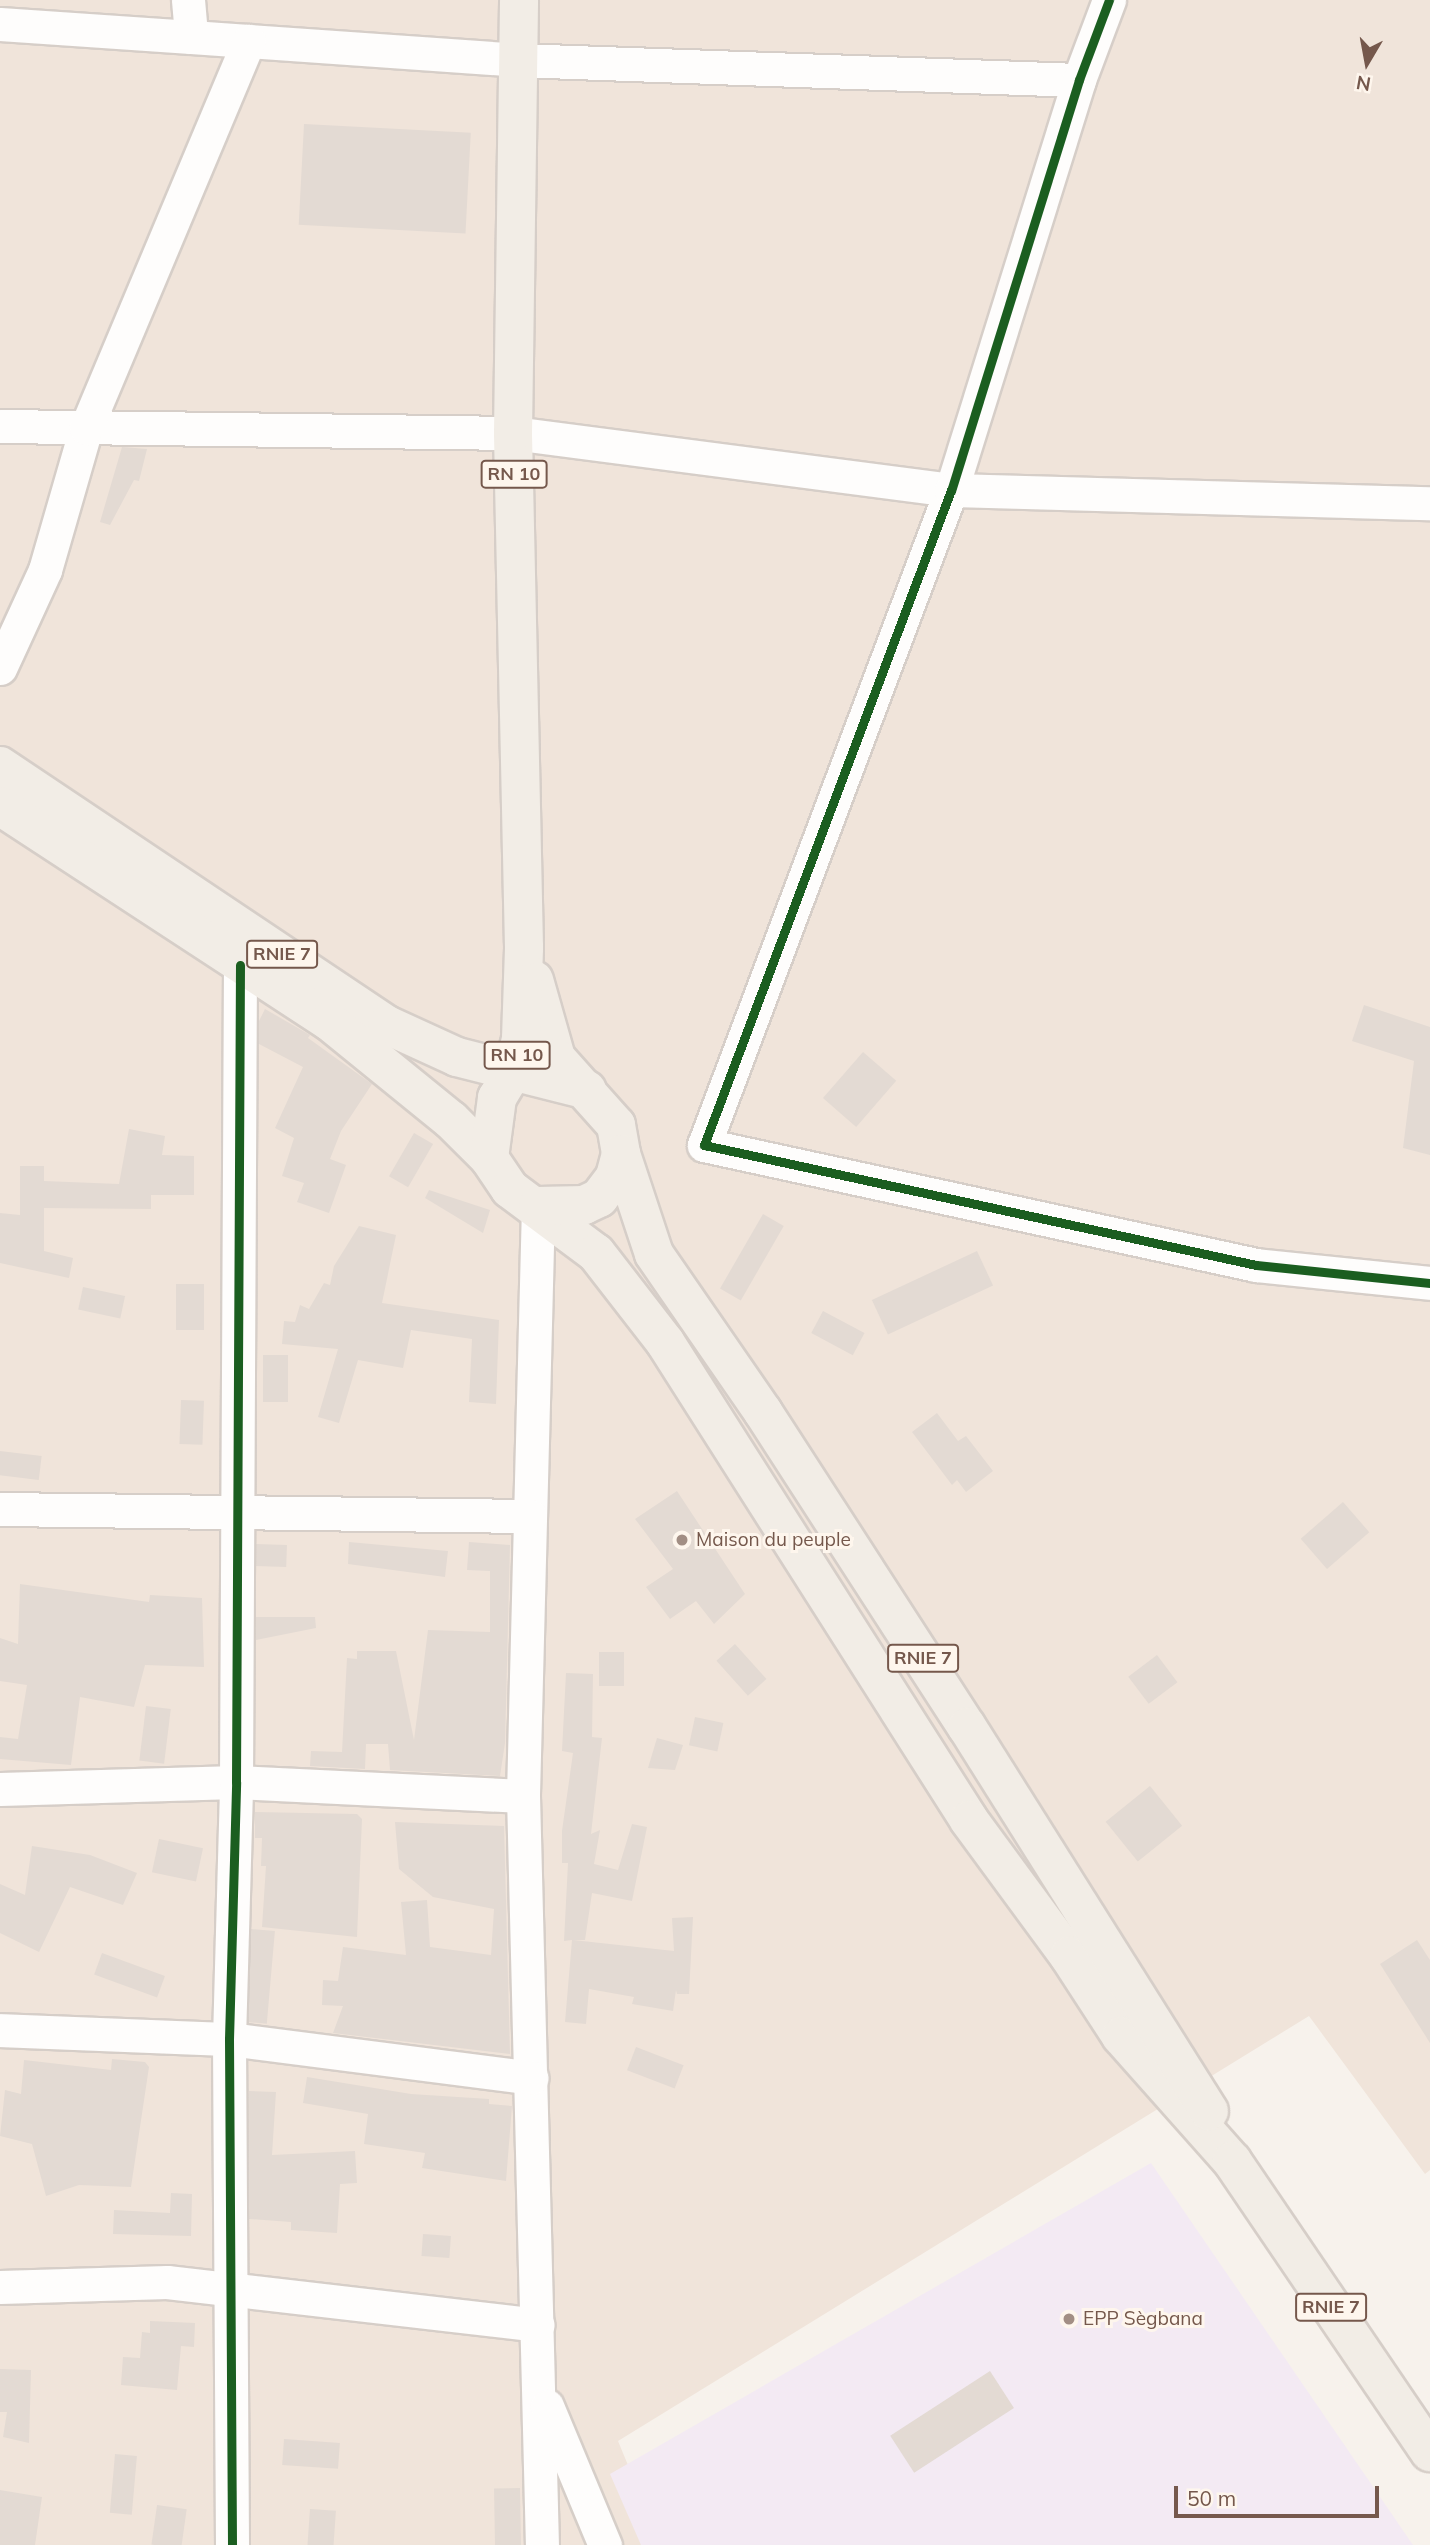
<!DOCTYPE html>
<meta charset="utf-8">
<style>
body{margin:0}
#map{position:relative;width:1430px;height:2545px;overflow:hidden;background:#f7f2ec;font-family:Mulish,sans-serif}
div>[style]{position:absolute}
.residential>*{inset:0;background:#f0e4da}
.education>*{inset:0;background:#f3eaf3}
.building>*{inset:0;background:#e3dad3;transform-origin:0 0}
.roads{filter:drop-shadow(2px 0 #d6cec8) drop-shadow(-2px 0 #d6cec8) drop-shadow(0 2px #d6cec8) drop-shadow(0 -2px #d6cec8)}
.minor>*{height:33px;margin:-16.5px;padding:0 16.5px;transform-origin:16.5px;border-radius:16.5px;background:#fefdfc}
.major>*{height:38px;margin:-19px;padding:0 19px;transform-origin:19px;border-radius:19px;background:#f2ede6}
.cycleway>*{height:9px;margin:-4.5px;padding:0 4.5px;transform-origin:4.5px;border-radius:4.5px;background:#1b5e20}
.dots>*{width:19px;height:19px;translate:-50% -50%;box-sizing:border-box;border:4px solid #fef6ed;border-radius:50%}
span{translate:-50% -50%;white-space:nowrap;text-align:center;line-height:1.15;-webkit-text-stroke:6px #fef6ed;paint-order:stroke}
.shield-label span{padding:2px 5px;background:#fef6ed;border:2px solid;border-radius:5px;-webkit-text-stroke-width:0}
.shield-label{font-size:18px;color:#75584c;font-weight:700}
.poi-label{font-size:19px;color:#75584c}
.left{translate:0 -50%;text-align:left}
.north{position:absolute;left:1332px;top:28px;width:70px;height:70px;-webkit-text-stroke:5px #fef6ed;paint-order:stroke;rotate:190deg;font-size:19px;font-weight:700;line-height:28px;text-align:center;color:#75584c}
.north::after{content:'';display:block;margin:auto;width:24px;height:32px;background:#75584c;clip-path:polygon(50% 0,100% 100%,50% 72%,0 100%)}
.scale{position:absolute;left:1174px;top:2486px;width:205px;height:32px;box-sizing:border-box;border:4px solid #75584c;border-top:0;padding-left:9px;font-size:21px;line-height:24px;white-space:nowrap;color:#75584c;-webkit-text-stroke:5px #fef6ed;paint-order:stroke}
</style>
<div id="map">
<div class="residential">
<i style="clip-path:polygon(0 0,1430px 0,1430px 2170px,1425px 2174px,1309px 2016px,618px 2441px,661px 2545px,0 2545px)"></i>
</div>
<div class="education">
<i style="clip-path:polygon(1151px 2163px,1413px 2545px,641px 2545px,610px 2474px)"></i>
</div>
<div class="building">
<i style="left:304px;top:124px;width:167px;height:101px;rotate:3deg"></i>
<i style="clip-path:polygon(122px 447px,147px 449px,139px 481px,134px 480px,110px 525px,100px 522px)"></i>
<i style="clip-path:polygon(1364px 1005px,1430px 1027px,1430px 1155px,1403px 1148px,1414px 1061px,1352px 1041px)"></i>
<i style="clip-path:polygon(265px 1009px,310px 1035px,308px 1038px,372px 1084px,341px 1131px,330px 1159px,346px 1165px,329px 1213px,297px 1202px,304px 1183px,282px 1176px,294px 1138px,275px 1128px,303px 1067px,259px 1044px,259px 1021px)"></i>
<i style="left:863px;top:1052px;width:44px;height:61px;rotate:41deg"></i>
<i style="clip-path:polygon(129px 1129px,165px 1136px,162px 1155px,194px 1156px,194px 1195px,151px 1195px,151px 1209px,44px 1208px,44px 1251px,73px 1258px,69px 1278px,0 1263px,0 1213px,20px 1215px,20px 1166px,44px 1166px,44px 1181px,119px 1184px)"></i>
<i style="left:414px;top:1133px;width:22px;height:50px;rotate:30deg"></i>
<i style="clip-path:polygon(429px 1190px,490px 1210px,483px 1233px,425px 1198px)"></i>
<i style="left:763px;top:1214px;width:24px;height:86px;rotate:30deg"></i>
<i style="clip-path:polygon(359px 1226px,396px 1235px,382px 1303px,499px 1320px,496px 1404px,469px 1402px,472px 1339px,411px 1330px,403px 1368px,358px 1360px,339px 1423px,318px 1417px,338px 1349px,282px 1344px,284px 1321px,295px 1322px,300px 1305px,309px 1309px,324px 1283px,330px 1285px,334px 1266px)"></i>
<i style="left:977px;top:1251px;width:38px;height:116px;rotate:65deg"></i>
<i style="left:176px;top:1284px;width:28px;height:46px"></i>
<i style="left:83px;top:1287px;width:43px;height:23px;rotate:12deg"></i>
<i style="left:823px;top:1311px;width:47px;height:25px;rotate:28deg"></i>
<i style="left:288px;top:1355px;width:47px;height:25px;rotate:90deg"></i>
<i style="left:181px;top:1400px;width:23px;height:44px;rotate:2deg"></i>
<i style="clip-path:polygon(937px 1413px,958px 1441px,966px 1436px,993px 1471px,966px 1492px,957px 1480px,952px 1485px,912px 1432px)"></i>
<i style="left:0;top:1451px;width:42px;height:24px;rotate:7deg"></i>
<i style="clip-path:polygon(677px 1491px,745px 1594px,714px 1624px,696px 1601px,670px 1619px,646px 1587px,673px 1569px,635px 1519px)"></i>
<i style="left:1343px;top:1502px;width:40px;height:56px;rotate:49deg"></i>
<i style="clip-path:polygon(349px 1542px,448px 1551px,445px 1577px,348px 1564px)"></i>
<i style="clip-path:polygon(469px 1542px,510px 1545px,505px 1743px,500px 1776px,390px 1770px,388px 1744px,366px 1744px,365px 1769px,310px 1766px,311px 1751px,342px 1752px,347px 1658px,357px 1659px,357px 1651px,396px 1651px,414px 1740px,428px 1630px,490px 1632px,490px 1571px,467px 1570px)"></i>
<i style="left:256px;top:1544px;width:31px;height:22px;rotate:2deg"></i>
<i style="clip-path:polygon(20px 1584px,149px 1602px,150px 1595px,202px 1598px,204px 1667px,145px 1665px,134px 1707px,80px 1697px,71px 1765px,0 1759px,0 1737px,18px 1739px,27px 1685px,0 1681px,0 1638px,18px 1644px)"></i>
<i style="clip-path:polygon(256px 1617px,315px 1617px,316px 1628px,256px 1640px)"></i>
<i style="left:735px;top:1644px;width:47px;height:25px;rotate:48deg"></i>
<i style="left:599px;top:1652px;width:25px;height:34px"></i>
<i style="left:1157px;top:1655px;width:34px;height:36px;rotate:53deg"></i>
<i style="clip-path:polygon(566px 1673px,593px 1674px,592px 1737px,602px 1738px,591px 1834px,600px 1830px,594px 1864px,618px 1870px,632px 1824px,647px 1827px,632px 1901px,592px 1893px,585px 1940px,573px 1940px,674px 1951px,672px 1918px,693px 1917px,689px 1994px,677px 1994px,676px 1990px,673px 2011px,632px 2004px,634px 1997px,589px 1989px,586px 2024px,565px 2022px,572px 1940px,564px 1941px,568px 1863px,562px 1863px,562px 1831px,573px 1753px,562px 1751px)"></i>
<i style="left:146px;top:1706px;width:25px;height:55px;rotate:7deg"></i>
<i style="left:695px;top:1717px;width:29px;height:29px;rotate:12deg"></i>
<i style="clip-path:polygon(657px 1738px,683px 1745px,675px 1770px,648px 1768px)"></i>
<i style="left:1150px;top:1786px;width:51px;height:57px;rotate:51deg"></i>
<i style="clip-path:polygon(255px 1812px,357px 1814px,362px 1819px,357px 1937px,262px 1927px,266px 1866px,261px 1866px,262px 1838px,255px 1838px)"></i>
<i style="clip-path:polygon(395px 1822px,504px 1826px,510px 2054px,333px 2033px,343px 2006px,322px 2005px,323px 1980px,338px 1981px,343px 1947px,406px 1955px,401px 1902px,427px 1900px,430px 1947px,491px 1955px,494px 1909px,433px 1897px,399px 1869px)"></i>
<i style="left:159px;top:1839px;width:45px;height:34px;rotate:12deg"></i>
<i style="clip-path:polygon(32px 1846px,90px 1855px,137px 1873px,123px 1905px,70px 1887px,39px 1952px,0 1933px,0 1884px,25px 1895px)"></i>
<i style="left:251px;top:1929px;width:24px;height:93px;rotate:5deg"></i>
<i style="clip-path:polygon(1417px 1940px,1430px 1960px,1430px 2043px,1380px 1964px)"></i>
<i style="left:102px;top:1953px;width:67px;height:23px;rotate:20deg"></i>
<i style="left:636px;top:2047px;width:51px;height:25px;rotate:21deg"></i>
<i style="clip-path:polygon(112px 2059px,145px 2062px,149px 2067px,131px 2187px,79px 2185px,46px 2196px,32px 2144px,0 2136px,5px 2090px,21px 2094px,24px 2060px,111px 2070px)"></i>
<i style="clip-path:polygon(307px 2077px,411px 2094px,489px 2099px,489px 2104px,512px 2106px,506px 2181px,422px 2168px,425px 2153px,364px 2144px,368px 2114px,303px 2103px)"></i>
<i style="clip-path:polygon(249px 2091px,276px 2092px,272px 2155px,355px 2151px,357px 2183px,340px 2184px,337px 2233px,291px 2230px,291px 2222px,249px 2219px)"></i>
<i style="clip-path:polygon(171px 2193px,192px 2194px,191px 2236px,113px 2234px,114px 2210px,170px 2213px)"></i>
<i style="left:423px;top:2234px;width:28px;height:22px;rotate:4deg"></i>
<i style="clip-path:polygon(150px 2321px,195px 2323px,194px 2347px,181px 2346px,177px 2390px,121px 2385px,123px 2357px,140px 2358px,142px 2332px,150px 2333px)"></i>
<i style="clip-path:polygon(0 2369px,31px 2370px,29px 2443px,3px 2437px,7px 2412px,0 2412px)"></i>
<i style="left:990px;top:2371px;width:44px;height:119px;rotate:57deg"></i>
<i style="left:284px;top:2439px;width:56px;height:26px;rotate:4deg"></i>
<i style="left:115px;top:2454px;width:22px;height:59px;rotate:5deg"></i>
<i style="left:520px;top:2488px;width:57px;height:26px;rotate:89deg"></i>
<i style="clip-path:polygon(0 2490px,42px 2497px,35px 2545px,0 2545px)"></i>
<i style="left:157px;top:2505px;width:30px;height:40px;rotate:8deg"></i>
<i style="left:310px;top:2509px;width:26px;height:36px;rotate:4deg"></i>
</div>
<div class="roads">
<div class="minor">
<i style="left:188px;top:0;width:37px;rotate:85deg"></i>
<i style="left:191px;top:37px;width:327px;rotate:4deg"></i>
<i style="left:517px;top:60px;width:562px;rotate:2.04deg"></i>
<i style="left:1109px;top:0;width:85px;rotate:110.6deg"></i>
<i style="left:1079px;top:80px;width:430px;rotate:107.3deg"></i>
<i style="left:951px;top:490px;width:700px;rotate:110.66deg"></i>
<i style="left:704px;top:1145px;width:565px;rotate:12.26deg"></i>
<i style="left:1256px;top:1265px;width:175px;rotate:5.9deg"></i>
<i style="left:0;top:24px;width:191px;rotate:3.9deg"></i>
<i style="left:0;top:426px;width:513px;rotate:0.78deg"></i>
<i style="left:513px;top:433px;width:442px;rotate:7.4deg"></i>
<i style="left:951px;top:490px;width:479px;rotate:1.6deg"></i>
<i style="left:0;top:668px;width:108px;rotate:-65.3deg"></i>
<i style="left:45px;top:570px;width:148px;rotate:-73.9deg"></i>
<i style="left:86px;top:428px;width:420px;rotate:-67.2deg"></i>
<i style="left:538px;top:1206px;width:590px;rotate:91.46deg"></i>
<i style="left:523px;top:1796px;width:749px;rotate:88.55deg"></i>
<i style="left:0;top:1509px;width:530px;rotate:0.76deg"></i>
<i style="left:0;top:1789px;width:236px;rotate:-1.7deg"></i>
<i style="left:236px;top:1782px;width:287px;rotate:2.8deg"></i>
<i style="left:0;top:2030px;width:229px;rotate:2.3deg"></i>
<i style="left:229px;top:2039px;width:305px;rotate:7.3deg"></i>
<i style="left:0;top:2287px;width:167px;rotate:-1.7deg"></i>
<i style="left:167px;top:2282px;width:373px;rotate:6.6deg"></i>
<i style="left:547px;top:2406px;width:151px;rotate:67.4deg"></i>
<i style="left:232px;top:2545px;width:506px;rotate:-90.34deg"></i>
<i style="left:229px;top:2039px;width:257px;rotate:-88.4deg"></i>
<i style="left:236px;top:1782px;width:817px;rotate:-89.72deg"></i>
</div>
<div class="major">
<i style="left:0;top:766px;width:466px;rotate:33.8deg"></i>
<i style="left:387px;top:1025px;width:77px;rotate:24.6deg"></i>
<i style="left:457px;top:1057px;width:134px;rotate:14.2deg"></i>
<i style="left:0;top:806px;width:393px;rotate:33.2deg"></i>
<i style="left:329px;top:1021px;width:157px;rotate:39.1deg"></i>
<i style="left:451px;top:1120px;width:54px;rotate:45deg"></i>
<i style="left:489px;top:1158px;width:37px;rotate:56deg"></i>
<i style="left:510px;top:1189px;width:107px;rotate:36.7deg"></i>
<i style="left:596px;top:1253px;width:113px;rotate:52.2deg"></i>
<i style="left:665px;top:1342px;width:566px;rotate:57.54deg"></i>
<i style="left:969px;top:1820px;width:169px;rotate:53.7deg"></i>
<i style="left:1069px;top:1956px;width:95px;rotate:57deg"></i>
<i style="left:1121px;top:2036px;width:167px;rotate:48.4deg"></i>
<i style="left:1232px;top:2161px;width:352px;rotate:55.8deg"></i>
<i style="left:534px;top:980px;width:81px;rotate:74.2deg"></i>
<i style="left:556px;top:1058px;width:90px;rotate:48.2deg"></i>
<i style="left:616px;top:1125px;width:29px;rotate:80deg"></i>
<i style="left:621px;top:1154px;width:24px;rotate:105deg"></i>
<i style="left:615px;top:1177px;width:26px;rotate:127deg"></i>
<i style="left:599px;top:1198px;width:17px;rotate:155deg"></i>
<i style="left:584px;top:1205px;width:46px;rotate:178.8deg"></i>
<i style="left:621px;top:1154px;width:105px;rotate:71.7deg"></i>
<i style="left:654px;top:1254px;width:192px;rotate:55.4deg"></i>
<i style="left:763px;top:1412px;width:375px;rotate:57.1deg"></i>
<i style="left:967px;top:1727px;width:454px;rotate:57.8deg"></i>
<i style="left:489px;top:1158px;width:61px;rotate:-82.4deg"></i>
<i style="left:497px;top:1098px;width:31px;rotate:-59deg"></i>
<i style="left:513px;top:1071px;width:33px;rotate:-76deg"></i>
<i style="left:521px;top:1039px;width:92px;rotate:-88.1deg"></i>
<i style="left:524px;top:947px;width:514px;rotate:-91.23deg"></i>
<i style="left:513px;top:433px;width:433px;rotate:-89.2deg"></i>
</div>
</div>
<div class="cycleway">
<i style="left:1109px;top:0;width:85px;rotate:110.6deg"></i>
<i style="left:1079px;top:80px;width:430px;rotate:107.3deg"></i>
<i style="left:951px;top:490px;width:700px;rotate:110.66deg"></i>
<i style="left:704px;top:1145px;width:565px;rotate:12.26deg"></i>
<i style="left:1256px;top:1265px;width:175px;rotate:5.9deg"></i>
<i style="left:232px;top:2545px;width:506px;rotate:-90.34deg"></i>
<i style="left:229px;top:2039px;width:257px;rotate:-88.4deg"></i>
<i style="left:236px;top:1782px;width:817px;rotate:-89.72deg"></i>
</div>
<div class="dots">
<i style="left:682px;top:1540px;background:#a28e84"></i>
<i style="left:1069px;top:2319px;background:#a28e84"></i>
</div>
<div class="shield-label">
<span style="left:514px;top:474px">RN 10</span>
<span style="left:282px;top:954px">RNIE 7</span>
<span style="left:517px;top:1055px">RN 10</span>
<span style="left:923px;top:1658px">RNIE 7</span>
<span style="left:1331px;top:2307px">RNIE 7</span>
</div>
<div class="poi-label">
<span class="left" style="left:696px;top:1540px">Maison du peuple</span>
<span class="left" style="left:1083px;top:2319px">EPP Sègbana</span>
</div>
<div class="north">N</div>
<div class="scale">50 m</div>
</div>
